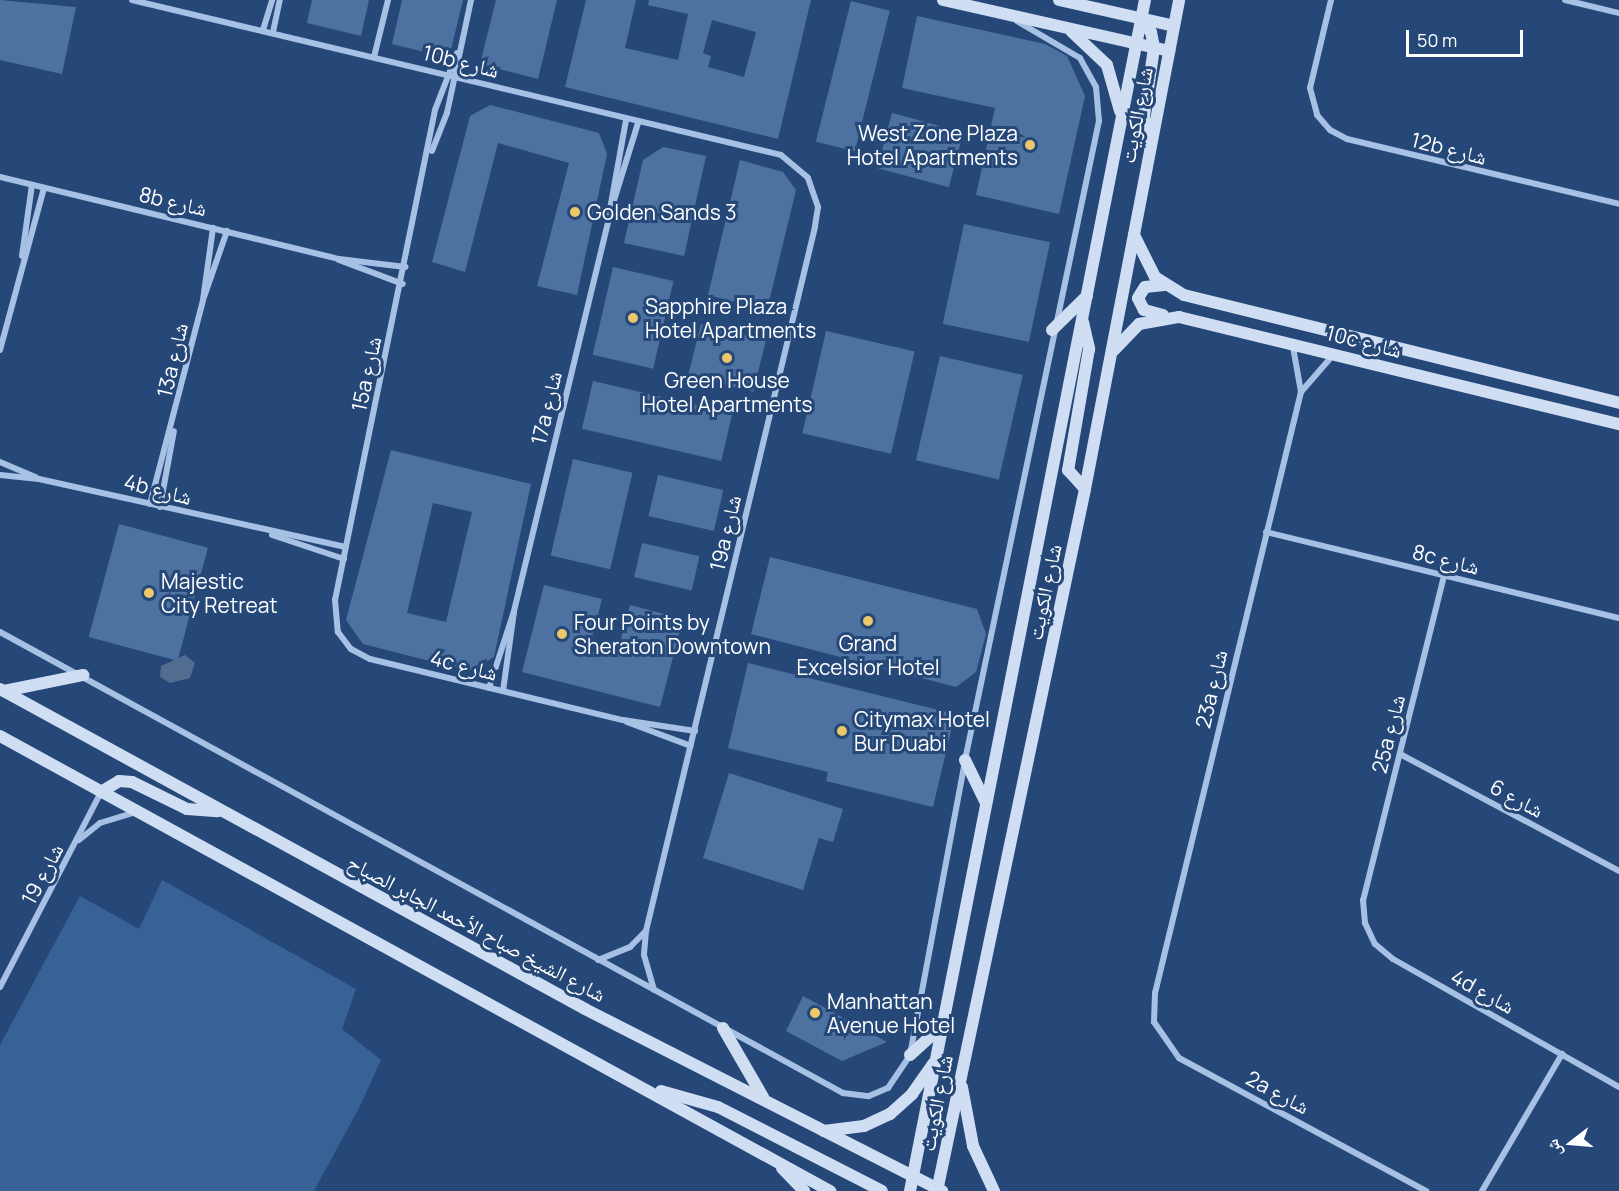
<!DOCTYPE html>
<meta charset="utf-8">
<style>
body{margin:0}
#map{position:relative;width:1619px;height:1191px;overflow:hidden;background:#254878;font-family:Manrope,"Noto Naskh Arabic",sans-serif}
div>[style]{position:absolute}
.green>*{inset:0;background:#386295}
.water>*{inset:0;background:#526c8f}
.building>*{inset:0;background:#4d72a1;transform-origin:0 0}
.street>*{height:6px;margin:-3px;padding:0 3px;transform-origin:3px;border-radius:3px;background:#a6c1e3}
.secondary>*{height:12px;margin:-6px;padding:0 6px;transform-origin:6px;border-radius:6px;background:#cfdef3}
.dots>*{width:16px;height:16px;translate:-50% -50%;box-sizing:border-box;border:3px solid #254878;border-radius:50%}
span{translate:-50% -50%;white-space:nowrap;text-align:center;line-height:1.15;-webkit-text-stroke:6px #254878;paint-order:stroke}
.street-label{font-size:21px;color:#fff}
.poi-label{font-size:21px;color:#fff}
.right{translate:-100% -50%;text-align:right}
.left{translate:0 -50%;text-align:left}
.north{position:absolute;left:1541px;top:1113px;width:60px;height:60px;-webkit-text-stroke:4px #254878;paint-order:stroke;rotate:254deg;font-size:16px;font-weight:700;line-height:24px;text-align:center;color:#fff}
.north::after{content:'';display:block;margin:auto;width:21px;height:27px;background:#fff;clip-path:polygon(50% 0,100% 100%,50% 72%,0 100%)}
.scale{position:absolute;left:1406px;top:30px;width:117px;height:27px;box-sizing:border-box;border:3px solid #fff;border-top:0;padding-left:8px;font-size:18px;line-height:21px;white-space:nowrap;color:#fff;-webkit-text-stroke:4px #254878;paint-order:stroke}
</style>
<div id="map">
<div class="green">
<i style="clip-path:polygon(162px 880px,356px 989px,342px 1029px,381px 1060px,359px 1108px,314px 1191px,0 1191px,0 1045px,80px 896px,139px 929px)"></i>
</div>
<div class="water">
<i style="clip-path:polygon(185px 655px,195px 663px,190px 678px,170px 683px,160px 677px,161px 666px)"></i>
</div>
<div class="building">
<i style="clip-path:polygon(0 0,76px 7px,62px 74px,0 60px)"></i>
<i style="clip-path:polygon(312px 0,369px 0,361px 36px,307px 23px)"></i>
<i style="clip-path:polygon(402px 0,463px 0,449px 58px,392px 44px)"></i>
<i style="clip-path:polygon(496px 0,557px 0,538px 79px,480px 64px)"></i>
<i style="clip-path:polygon(evenodd,586px 0,636px 0,625px 48px,678px 60px,688px 14px,648px 5px,649px 0,811px 0,778px 139px,565px 87px,586px 0,712px 20px,756px 32px,744px 77px,708px 67px,711px 56px,703px 53px,712px 20px)"></i>
<i style="left:851px;top:1px;width:40px;height:145px;rotate:14deg"></i>
<i style="clip-path:polygon(917px 16px,1045px 44px,1067px 56px,1085px 96px,1059px 214px,976px 195px,995px 108px,902px 88px)"></i>
<i style="clip-path:polygon(490px 105px,599px 133px,607px 154px,577px 295px,537px 286px,569px 163px,498px 143px,465px 272px,432px 262px,470px 116px)"></i>
<i style="left:892px;top:113px;width:74px;height:57px;rotate:15deg"></i>
<i style="clip-path:polygon(663px 147px,706px 156px,684px 256px,624px 243px,643px 160px)"></i>
<i style="clip-path:polygon(740px 160px,783px 172px,796px 190px,767px 310px,708px 295px)"></i>
<i style="left:964px;top:224px;width:88px;height:102px;rotate:12deg"></i>
<i style="left:613px;top:267px;width:62px;height:90px;rotate:13deg"></i>
<i style="left:701px;top:324px;width:67px;height:53px;rotate:14deg"></i>
<i style="left:826px;top:331px;width:91px;height:105px;rotate:13deg"></i>
<i style="left:940px;top:356px;width:85px;height:107px;rotate:13deg"></i>
<i style="left:593px;top:381px;width:143px;height:49px;rotate:13deg"></i>
<i style="clip-path:polygon(evenodd,391px 450px,531px 484px,494px 657px,469px 671px,363px 644px,346px 620px,391px 450px,433px 503px,472px 512px,446px 622px,407px 613px,433px 503px)"></i>
<i style="left:573px;top:459px;width:61px;height:99px;rotate:13deg"></i>
<i style="left:658px;top:475px;width:67px;height:42px;rotate:13deg"></i>
<i style="left:119px;top:524px;width:92px;height:117px;rotate:15deg"></i>
<i style="left:642px;top:543px;width:59px;height:35px;rotate:13deg"></i>
<i style="clip-path:polygon(770px 557px,977px 609px,986px 634px,976px 672px,956px 687px,751px 634px)"></i>
<i style="clip-path:polygon(544px 585px,602px 599px,589px 650px,616px 657px,630px 605px,683px 619px,660px 707px,522px 672px)"></i>
<i style="clip-path:polygon(748px 663px,955px 714px,933px 807px,826px 781px,828px 772px,728px 748px)"></i>
<i style="clip-path:polygon(729px 773px,843px 809px,833px 842px,819px 838px,803px 890px,703px 858px)"></i>
<i style="clip-path:polygon(803px 996px,887px 1042px,842px 1061px,786px 1031px)"></i>
</div>
<div class="street">
<i style="left:132px;top:0;width:667px;rotate:13.43deg"></i>
<i style="left:781px;top:155px;width:35px;rotate:40deg"></i>
<i style="left:808px;top:178px;width:31px;rotate:71deg"></i>
<i style="left:818px;top:207px;width:20px;rotate:99deg"></i>
<i style="left:815px;top:227px;width:724px;rotate:103.5deg"></i>
<i style="left:646px;top:931px;width:24px;rotate:95deg"></i>
<i style="left:644px;top:955px;width:36px;rotate:74deg"></i>
<i style="left:1331px;top:0;width:90px;rotate:103.4deg"></i>
<i style="left:1310px;top:88px;width:28px;rotate:75deg"></i>
<i style="left:1317px;top:115px;width:20px;rotate:49deg"></i>
<i style="left:1330px;top:130px;width:19px;rotate:28deg"></i>
<i style="left:1347px;top:139px;width:280px;rotate:13.4deg"></i>
<i style="left:1565px;top:0;width:56px;rotate:13.5deg"></i>
<i style="left:263px;top:30px;width:31px;rotate:-73deg"></i>
<i style="left:273px;top:32px;width:33px;rotate:-78deg"></i>
<i style="left:457px;top:53px;width:61px;rotate:111.1deg"></i>
<i style="left:435px;top:110px;width:500px;rotate:101.53deg"></i>
<i style="left:335px;top:600px;width:32px;rotate:85deg"></i>
<i style="left:338px;top:632px;width:21px;rotate:53deg"></i>
<i style="left:351px;top:649px;width:21px;rotate:28deg"></i>
<i style="left:370px;top:659px;width:260px;rotate:13.6deg"></i>
<i style="left:623px;top:720px;width:73px;rotate:8.7deg"></i>
<i style="left:374px;top:57px;width:59px;rotate:-76.2deg"></i>
<i style="left:432px;top:151px;width:41px;rotate:-68.5deg"></i>
<i style="left:447px;top:113px;width:116px;rotate:-78deg"></i>
<i style="left:0;top:177px;width:349px;rotate:13.6deg"></i>
<i style="left:339px;top:259px;width:67px;rotate:6.8deg"></i>
<i style="left:610px;top:209px;width:90px;rotate:-79.8deg"></i>
<i style="left:22px;top:256px;width:72px;rotate:-82deg"></i>
<i style="left:339px;top:260px;width:68px;rotate:20.6deg"></i>
<i style="left:204px;top:297px;width:70px;rotate:-70.8deg"></i>
<i style="left:1293px;top:347px;width:46px;rotate:79.9deg"></i>
<i style="left:1301px;top:392px;width:618px;rotate:103.65deg"></i>
<i style="left:1155px;top:993px;width:29px;rotate:92deg"></i>
<i style="left:1154px;top:1022px;width:44px;rotate:55.2deg"></i>
<i style="left:1179px;top:1058px;width:281px;rotate:28.3deg"></i>
<i style="left:0;top:350px;width:168px;rotate:-74.8deg"></i>
<i style="left:1301px;top:392px;width:49px;rotate:-49.1deg"></i>
<i style="left:0;top:462px;width:39px;rotate:23deg"></i>
<i style="left:0;top:475px;width:39px;rotate:6deg"></i>
<i style="left:39px;top:479px;width:314px;rotate:12.5deg"></i>
<i style="left:150px;top:504px;width:211px;rotate:-75.4deg"></i>
<i style="left:203px;top:300px;width:73px;rotate:-82.1deg"></i>
<i style="left:160px;top:507px;width:77px;rotate:-79.6deg"></i>
<i style="left:1266px;top:532px;width:363px;rotate:13.7deg"></i>
<i style="left:272px;top:535px;width:76px;rotate:18.4deg"></i>
<i style="left:1444px;top:576px;width:334px;rotate:104deg"></i>
<i style="left:1363px;top:900px;width:23px;rotate:85deg"></i>
<i style="left:1365px;top:923px;width:23px;rotate:65deg"></i>
<i style="left:1375px;top:944px;width:23px;rotate:40deg"></i>
<i style="left:1393px;top:959px;width:260px;rotate:29.5deg"></i>
<i style="left:0;top:632px;width:961px;rotate:28.67deg"></i>
<i style="left:843px;top:1093px;width:26px;rotate:7deg"></i>
<i style="left:869px;top:1096px;width:21px;rotate:-23deg"></i>
<i style="left:888px;top:1088px;width:40px;rotate:-56deg"></i>
<i style="left:910px;top:1055px;width:300px;rotate:-79.4deg"></i>
<i style="left:965px;top:760px;width:653px;rotate:-78.16deg"></i>
<i style="left:1099px;top:121px;width:34px;rotate:-95deg"></i>
<i style="left:1096px;top:87px;width:33px;rotate:-119deg"></i>
<i style="left:1080px;top:58px;width:73px;rotate:-149.6deg"></i>
<i style="left:489px;top:688px;width:81px;rotate:-72deg"></i>
<i style="left:514px;top:611px;width:409px;rotate:-76.4deg"></i>
<i style="left:610px;top:213px;width:94px;rotate:-72.7deg"></i>
<i style="left:503px;top:691px;width:80px;rotate:-82.1deg"></i>
<i style="left:627px;top:722px;width:68px;rotate:20.6deg"></i>
<i style="left:1400px;top:754px;width:248px;rotate:28.1deg"></i>
<i style="left:79px;top:840px;width:27px;rotate:-39deg"></i>
<i style="left:100px;top:823px;width:38px;rotate:-17deg"></i>
<i style="left:598px;top:960px;width:35px;rotate:-22deg"></i>
<i style="left:630px;top:947px;width:23px;rotate:-45deg"></i>
<i style="left:0;top:987px;width:220px;rotate:-62.6deg"></i>
<i style="left:1482px;top:1191px;width:159px;rotate:-59.7deg"></i>
</div>
<div class="secondary">
<i style="left:943px;top:0;width:232px;rotate:12.7deg"></i>
<i style="left:1059px;top:0;width:118px;rotate:12.7deg"></i>
<i style="left:1140px;top:19px;width:17px;rotate:50deg"></i>
<i style="left:1151px;top:32px;width:16px;rotate:79deg"></i>
<i style="left:1154px;top:48px;width:69px;rotate:98.4deg"></i>
<i style="left:1144px;top:116px;width:28px;rotate:84deg"></i>
<i style="left:1072px;top:32px;width:48px;rotate:43.3deg"></i>
<i style="left:1107px;top:65px;width:48px;rotate:74.2deg"></i>
<i style="left:1134px;top:235px;width:47px;rotate:63.4deg"></i>
<i style="left:1155px;top:277px;width:34px;rotate:32deg"></i>
<i style="left:1184px;top:295px;width:448px;rotate:13.9deg"></i>
<i style="left:1163px;top:315px;width:20px;rotate:-165deg"></i>
<i style="left:1144px;top:310px;width:13px;rotate:-117deg"></i>
<i style="left:1138px;top:298px;width:13px;rotate:-58deg"></i>
<i style="left:1145px;top:287px;width:19px;rotate:-6deg"></i>
<i style="left:1083px;top:322px;width:28px;rotate:77deg"></i>
<i style="left:1089px;top:349px;width:123px;rotate:99.8deg"></i>
<i style="left:1068px;top:470px;width:25px;rotate:48deg"></i>
<i style="left:1052px;top:330px;width:49px;rotate:-44.2deg"></i>
<i style="left:1114px;top:350px;width:36px;rotate:-46deg"></i>
<i style="left:1139px;top:324px;width:41px;rotate:-9.9deg"></i>
<i style="left:1179px;top:317px;width:453px;rotate:13.7deg"></i>
<i style="left:0;top:689px;width:667px;rotate:28.68deg"></i>
<i style="left:585px;top:1009px;width:401px;rotate:27deg"></i>
<i style="left:4px;top:691px;width:81px;rotate:-11.4deg"></i>
<i style="left:0;top:736px;width:947px;rotate:28.73deg"></i>
<i style="left:965px;top:760px;width:46px;rotate:64deg"></i>
<i style="left:101px;top:792px;width:21px;rotate:-31deg"></i>
<i style="left:119px;top:781px;width:13px;rotate:4deg"></i>
<i style="left:132px;top:782px;width:61px;rotate:26.1deg"></i>
<i style="left:187px;top:809px;width:31px;rotate:4deg"></i>
<i style="left:723px;top:1028px;width:80px;rotate:59.9deg"></i>
<i style="left:910px;top:1055px;width:42px;rotate:-42.1deg"></i>
<i style="left:962px;top:1087px;width:60px;rotate:79.4deg"></i>
<i style="left:973px;top:1146px;width:50px;rotate:65deg"></i>
<i style="left:661px;top:1091px;width:59px;rotate:15.7deg"></i>
<i style="left:718px;top:1107px;width:184px;rotate:27.1deg"></i>
<i style="left:824px;top:1131px;width:40px;rotate:-7.1deg"></i>
<i style="left:864px;top:1126px;width:29px;rotate:-25deg"></i>
<i style="left:890px;top:1114px;width:30px;rotate:-42deg"></i>
<i style="left:912px;top:1094px;width:37px;rotate:-55deg"></i>
<i style="left:782px;top:1168px;width:32px;rotate:46deg"></i>
<i style="left:910px;top:1191px;width:1214px;rotate:-78.84deg"></i>
<i style="left:937px;top:1191px;width:717px;rotate:-78.09deg"></i>
<i style="left:1085px;top:489px;width:498px;rotate:-79.1deg"></i>
</div>
<div class="dots">
<i style="left:1030px;top:145px;background:#edc86b"></i>
<i style="left:575px;top:212px;background:#edc86b"></i>
<i style="left:633px;top:318px;background:#edc86b"></i>
<i style="left:727px;top:358px;background:#edc86b"></i>
<i style="left:149px;top:593px;background:#edc86b"></i>
<i style="left:868px;top:621px;background:#edc86b"></i>
<i style="left:562px;top:634px;background:#edc86b"></i>
<i style="left:842px;top:731px;background:#edc86b"></i>
<i style="left:815px;top:1013px;background:#edc86b"></i>
</div>
<div class="street-label">
<span style="left:461px;top:61px;rotate:14deg">10b شارع</span>
<span style="left:1136px;top:115px;rotate:-79deg">شارع الكويت</span>
<span style="left:1449px;top:148px;rotate:14deg">12b شارع</span>
<span style="left:173px;top:201px;rotate:13deg">8b شارع</span>
<span style="left:1364px;top:341px;rotate:14deg">10c شارع</span>
<span style="left:172px;top:360px;rotate:-77deg">13a شارع</span>
<span style="left:366px;top:374px;rotate:-78deg">15a شارع</span>
<span style="left:546px;top:408px;rotate:-77deg">17a شارع</span>
<span style="left:158px;top:489px;rotate:14deg">4b شارع</span>
<span style="left:725px;top:533px;rotate:-77deg">19a شارع</span>
<span style="left:1446px;top:559px;rotate:14deg">8c شارع</span>
<span style="left:1044px;top:592px;rotate:-78deg">شارع الكويت</span>
<span style="left:464px;top:665px;rotate:14deg">4c شارع</span>
<span style="left:1211px;top:689px;rotate:-77deg">23a شارع</span>
<span style="left:1388px;top:734px;rotate:-76deg">25a شارع</span>
<span style="left:1517px;top:798px;rotate:28deg">شارع 6</span>
<span style="left:42px;top:874px;rotate:-62deg">شارع 19</span>
<span style="left:477px;top:928px;rotate:28deg">شارع الشيخ صباح الأحمد الجابر الصباح</span>
<span style="left:1483px;top:991px;rotate:29deg">4d شارع</span>
<span style="left:1278px;top:1092px;rotate:28deg">2a شارع</span>
<span style="left:936px;top:1103px;rotate:-79deg">شارع الكويت</span>
</div>
<div class="poi-label">
<span class="right" style="left:1018px;top:145px">West Zone Plaza<br>Hotel Apartments</span>
<span class="left" style="left:587px;top:212px">Golden Sands 3</span>
<span class="left" style="left:645px;top:318px">Sapphire Plaza<br>Hotel Apartments</span>
<span style="left:727px;top:392px">Green House<br>Hotel Apartments</span>
<span class="left" style="left:161px;top:593px">Majestic<br>City Retreat</span>
<span class="left" style="left:574px;top:634px">Four Points by<br>Sheraton Downtown</span>
<span style="left:868px;top:655px">Grand<br>Excelsior Hotel</span>
<span class="left" style="left:854px;top:731px">Citymax Hotel<br>Bur Duabi</span>
<span class="left" style="left:827px;top:1013px">Manhattan<br>Avenue Hotel</span>
</div>
<div class="north">ش</div>
<div class="scale">50 m</div>
</div>
